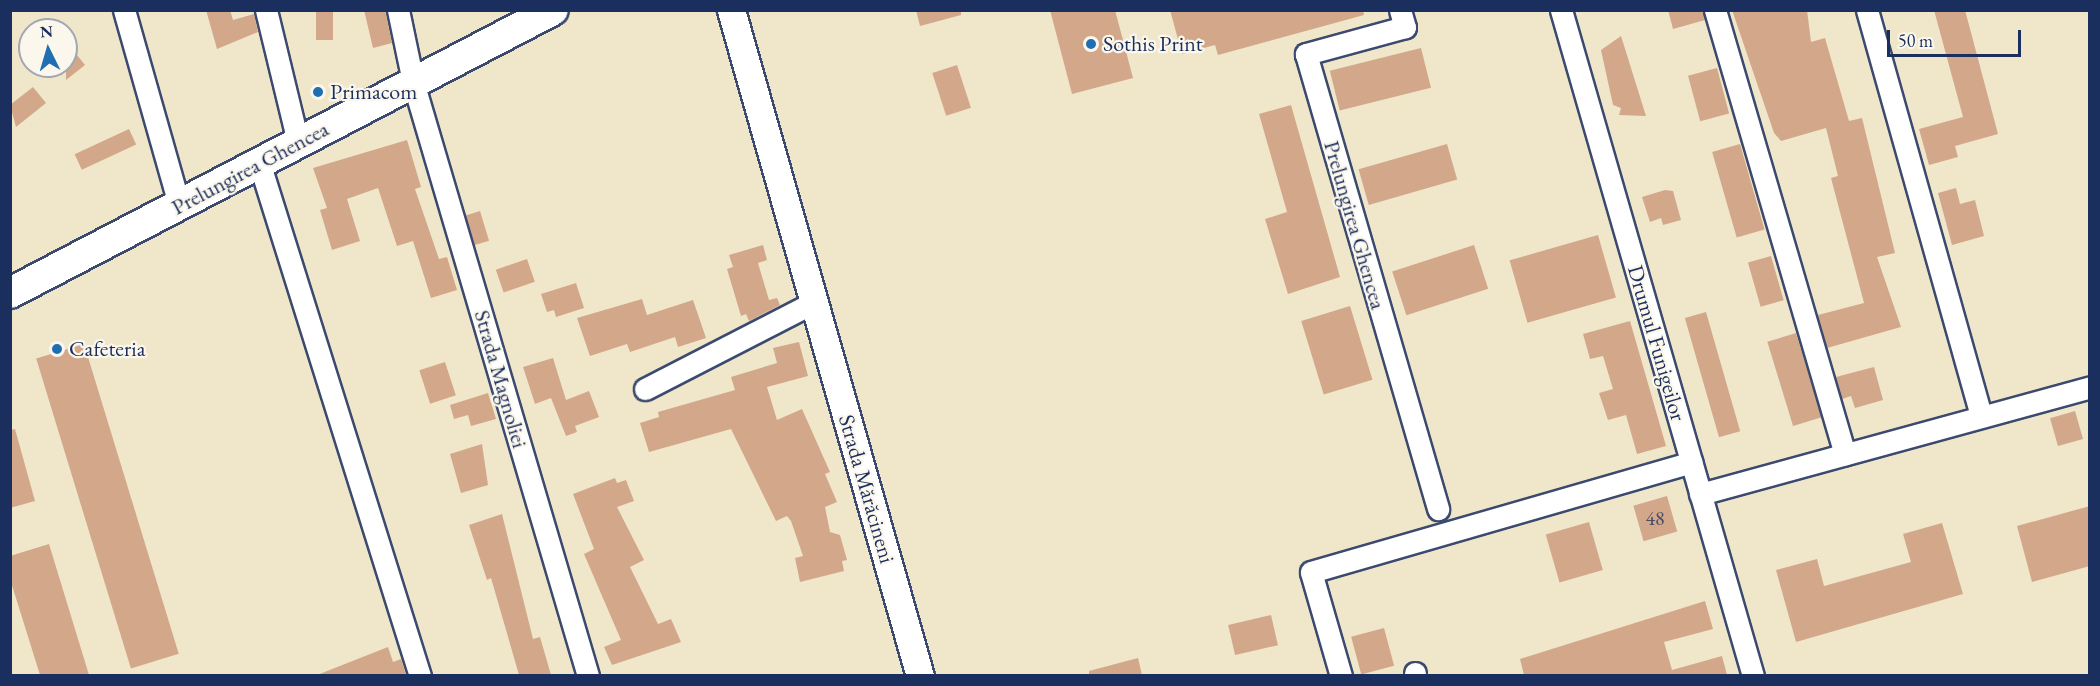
<!DOCTYPE html>
<meta charset="utf-8">
<style>
body{margin:0}
#map{position:relative;width:2100px;height:686px;overflow:hidden;background:#f0e6ca;font-family:"EB Garamond",serif}
div>[style]{position:absolute}
.building>*{inset:0;background:#d3a88a;transform-origin:0 0}
.roads{filter:drop-shadow(2px 0 #3b4a6e) drop-shadow(-2px 0 #3b4a6e) drop-shadow(0 2px #3b4a6e) drop-shadow(0 -2px #3b4a6e)}
.minor>*{height:21px;margin:-10.5px;padding:0 10.5px;transform-origin:10.5px;border-radius:10.5px;background:#fff}
.tertiary>*{height:27px;margin:-13.5px;padding:0 13.5px;transform-origin:13.5px;border-radius:13.5px;background:#fff}
.secondary>*{height:30px;margin:-15px;padding:0 15px;transform-origin:15px;border-radius:15px;background:#fff}
.dots>*{width:16px;height:16px;translate:-50% -50%;box-sizing:border-box;border:3px solid #fbf7ec;border-radius:50%}
span{translate:-50% -50%;white-space:nowrap;text-align:center;line-height:1.15;-webkit-text-stroke:4.5px #fbf7ec;paint-order:stroke}
.number-label{font-size:20px;color:#494d69}
.number-label span{-webkit-text-stroke-width:0}
.poi-label{font-size:22px;color:#1b2f5e}
.left{translate:0 -50%;text-align:left}
.street-label{font-size:22px;color:#1b2f5e}
.frame{position:absolute;inset:0;border:12px solid #1b2f5e;pointer-events:none}
.north{position:absolute;left:18px;top:18px;width:60px;height:60px;box-sizing:border-box;background:#fbf7ec;border:2px solid #a1a7b3;border-radius:50%;rotate:355deg;font-size:16px;font-weight:700;line-height:24px;text-align:center;color:#1b2f5e}
.north::after{content:'';display:block;margin:auto;width:21px;height:27px;background:#1f6fb2;clip-path:polygon(50% 0,100% 100%,50% 72%,0 100%)}
.scale{position:absolute;left:1887px;top:30px;width:134px;height:27px;box-sizing:border-box;border:3px solid #1b2f5e;border-top:0;padding-left:8px;font-size:18px;line-height:21px;white-space:nowrap;color:#1b2f5e;-webkit-text-stroke:4px #fbf7ec;paint-order:stroke}
</style>
<div id="map">
<div class="building">
<i style="clip-path:polygon(206px 10px,230px 10px,233px 20px,254px 14px,258px 32px,217px 49px)"></i>
<i style="left:316px;top:10px;width:17px;height:30px"></i>
<i style="clip-path:polygon(364px 10px,385px 10px,392px 43px,373px 48px)"></i>
<i style="clip-path:polygon(916px 10px,961px 10px,961px 15px,920px 26px)"></i>
<i style="clip-path:polygon(1050px 10px,1115px 10px,1133px 78px,1072px 94px)"></i>
<i style="clip-path:polygon(1170px 10px,1363px 10px,1364px 15px,1218px 55px,1215px 45px,1182px 54px)"></i>
<i style="clip-path:polygon(1668px 10px,1703px 10px,1705px 20px,1673px 29px)"></i>
<i style="clip-path:polygon(1732px 10px,1807px 10px,1811px 42px,1825px 38px,1849px 121px,1862px 118px,1895px 253px,1877px 257px,1901px 327px,1827px 348px,1818px 315px,1864px 303px,1831px 178px,1838px 176px,1826px 128px,1781px 141px,1774px 133px)"></i>
<i style="clip-path:polygon(1934px 10px,1965px 10px,1998px 134px,1955px 146px,1958px 157px,1929px 165px,1919px 129px,1963px 117px)"></i>
<i style="clip-path:polygon(1621px 36px,1646px 116px,1619px 115px,1621px 108px,1613px 105px,1601px 50px)"></i>
<i style="clip-path:polygon(66px 41px,85px 65px,66px 80px)"></i>
<i style="left:1421px;top:48px;width:41px;height:94px;rotate:76deg"></i>
<i style="left:957px;top:65px;width:45px;height:26px;rotate:72deg"></i>
<i style="left:1717px;top:68px;width:47px;height:30px;rotate:75deg"></i>
<i style="clip-path:polygon(33px 87px,46px 103px,16px 127px,10px 105px)"></i>
<i style="clip-path:polygon(1291px 105px,1340px 277px,1288px 294px,1265px 219px,1287px 212px,1259px 114px)"></i>
<i style="left:129px;top:129px;width:17px;height:60px;rotate:65deg"></i>
<i style="clip-path:polygon(407px 140px,421px 187px,415px 189px,439px 259px,447px 257px,457px 290px,431px 298px,413px 241px,397px 246px,378px 188px,347px 199px,360px 241px,332px 250px,320px 210px,327px 208px,313px 168px)"></i>
<i style="left:1447px;top:144px;width:37px;height:92px;rotate:74deg"></i>
<i style="left:1740px;top:144px;width:89px;height:29px;rotate:74deg"></i>
<i style="clip-path:polygon(1956px 188px,1960px 204px,1975px 200px,1984px 236px,1952px 245px,1938px 193px)"></i>
<i style="clip-path:polygon(1665px 190px,1673px 191px,1681px 220px,1663px 225px,1661px 218px,1650px 222px,1642px 197px)"></i>
<i style="left:480px;top:211px;width:31px;height:15px;rotate:73deg"></i>
<i style="left:1598px;top:235px;width:65px;height:92px;rotate:74deg"></i>
<i style="clip-path:polygon(763px 245px,767px 260px,758px 263px,769px 300px,777px 298px,780px 305px,749px 321px,746px 314px,741px 316px,727px 269px,733px 267px,729px 255px)"></i>
<i style="left:1474px;top:245px;width:46px;height:86px;rotate:72deg"></i>
<i style="left:1771px;top:256px;width:46px;height:24px;rotate:74deg"></i>
<i style="left:527px;top:259px;width:24px;height:33px;rotate:71deg"></i>
<i style="clip-path:polygon(576px 283px,584px 308px,556px 317px,554px 310px,547px 312px,541px 294px)"></i>
<i style="clip-path:polygon(642px 299px,647px 315px,693px 300px,706px 338px,678px 347px,675px 337px,630px 352px,627px 344px,590px 356px,577px 318px)"></i>
<i style="left:1350px;top:306px;width:77px;height:51px;rotate:73deg"></i>
<i style="left:1706px;top:312px;width:124px;height:22px;rotate:74deg"></i>
<i style="clip-path:polygon(1630px 321px,1666px 446px,1637px 454px,1626px 415px,1608px 420px,1599px 393px,1613px 389px,1603px 356px,1590px 359px,1583px 334px)"></i>
<i style="left:1796px;top:333px;width:88px;height:30px;rotate:73deg"></i>
<i style="clip-path:polygon(799px 342px,808px 376px,767px 387px,777px 420px,802px 409px,830px 472px,825px 474px,837px 502px,825px 507px,830px 532px,840px 535px,847px 560px,842px 561px,844px 571px,800px 582px,795px 558px,803px 556px,791px 521px,787px 516px,776px 521px,731px 429px,649px 452px,640px 423px,659px 417px,658px 412px,735px 390px,731px 377px,777px 363px,773px 348px)"></i>
<i style="left:84px;top:344px;width:324px;height:50px;rotate:73deg"></i>
<i style="clip-path:polygon(553px 358px,566px 400px,589px 391px,599px 417px,575px 426px,577px 432px,566px 436px,551px 398px,535px 404px,523px 367px)"></i>
<i style="left:445px;top:362px;width:35px;height:27px;rotate:72deg"></i>
<i style="clip-path:polygon(1874px 367px,1883px 400px,1855px 408px,1851px 396px,1842px 399px,1836px 377px)"></i>
<i style="clip-path:polygon(488px 393px,496px 419px,471px 426px,468px 415px,454px 419px,450px 405px)"></i>
<i style="left:2075px;top:411px;width:29px;height:26px;rotate:74deg"></i>
<i style="clip-path:polygon(15px 429px,35px 501px,10px 508px,10px 430px)"></i>
<i style="clip-path:polygon(482px 444px,488px 485px,461px 493px,450px 454px)"></i>
<i style="clip-path:polygon(615px 478px,617px 483px,626px 480px,634px 501px,617px 507px,644px 560px,630px 567px,658px 624px,671px 619px,681px 642px,612px 665px,604px 647px,621px 640px,584px 554px,594px 549px,573px 494px)"></i>
<i style="left:1667px;top:496px;width:37px;height:35px;rotate:74deg"></i>
<i style="clip-path:polygon(2090px 506px,2090px 566px,2032px 582px,2017px 526px)"></i>
<i style="clip-path:polygon(502px 514px,533px 639px,540px 637px,551px 675px,519px 675px,491px 578px,487px 580px,469px 525px)"></i>
<i style="left:1589px;top:522px;width:50px;height:45px;rotate:74deg"></i>
<i style="clip-path:polygon(1942px 523px,1963px 594px,1796px 642px,1776px 570px,1817px 559px,1824px 586px,1911px 562px,1903px 534px)"></i>
<i style="clip-path:polygon(49px 544px,89px 675px,40px 675px,10px 579px,10px 556px)"></i>
<i style="clip-path:polygon(1705px 601px,1713px 629px,1664px 642px,1672px 670px,1722px 656px,1727px 675px,1524px 675px,1520px 659px)"></i>
<i style="left:1271px;top:615px;width:31px;height:44px;rotate:77deg"></i>
<i style="left:1384px;top:628px;width:39px;height:34px;rotate:75deg"></i>
<i style="clip-path:polygon(388px 647px,393px 662px,401px 659px,406px 675px,317px 675px)"></i>
<i style="clip-path:polygon(1138px 658px,1142px 675px,1089px 675px,1089px 671px)"></i>
</div>
<div class="roads">
<div class="minor">
<i style="left:124px;top:10px;width:202px;rotate:74.2deg"></i>
<i style="left:266px;top:10px;width:136px;rotate:76.4deg"></i>
<i style="left:398px;top:10px;width:74px;rotate:78.2deg"></i>
<i style="left:413px;top:82px;width:619px;rotate:73.58deg"></i>
<i style="left:1400px;top:10px;width:18px;rotate:74deg"></i>
<i style="left:1405px;top:27px;width:103px;rotate:164.7deg"></i>
<i style="left:1306px;top:54px;width:474px;rotate:73.8deg"></i>
<i style="left:1561px;top:10px;width:693px;rotate:73.92deg"></i>
<i style="left:1715px;top:10px;width:463px;rotate:73.7deg"></i>
<i style="left:1867px;top:10px;width:422px;rotate:74.3deg"></i>
<i style="left:259px;top:162px;width:539px;rotate:72.61deg"></i>
<i style="left:645px;top:389px;width:190px;rotate:-27.2deg"></i>
<i style="left:1700px;top:494px;width:404px;rotate:-15.3deg"></i>
<i style="left:1415px;top:673px;width:3px;rotate:90deg"></i>
<i style="left:1341px;top:676px;width:108px;rotate:-106.1deg"></i>
<i style="left:1311px;top:572px;width:396px;rotate:-16.1deg"></i>
</div>
<div class="tertiary">
<i style="left:731px;top:10px;width:692px;rotate:74.16deg"></i>
</div>
<div class="secondary">
<i style="left:10px;top:293px;width:612px;rotate:-27.53deg"></i>
</div>
</div>
<div class="dots">
<i style="left:1091px;top:44px;background:#1f6fb2"></i>
<i style="left:318px;top:92px;background:#1f6fb2"></i>
<i style="left:57px;top:349px;background:#1f6fb2"></i>
</div>
<div class="number-label">
<span style="left:1655px;top:518px">48</span>
</div>
<div class="poi-label">
<span class="left" style="left:1103px;top:44px">Sothis Print</span>
<span class="left" style="left:330px;top:92px">Primacom</span>
<span class="left" style="left:69px;top:349px">Cafeteria</span>
</div>
<div class="street-label">
<span style="left:250px;top:168px;rotate:-28deg">Prelungirea Ghencea</span>
<span style="left:1355px;top:225px;rotate:74deg">Prelungirea Ghencea</span>
<span style="left:1657px;top:343px;rotate:74deg">Drumul Funigeilor</span>
<span style="left:501px;top:379px;rotate:74deg">Strada Magnoliei</span>
<span style="left:867px;top:489px;rotate:74deg">Strada Mărăcineni</span>
</div>
<div class="frame"></div>
<div class="north">N</div>
<div class="scale">50 m</div>
</div>
